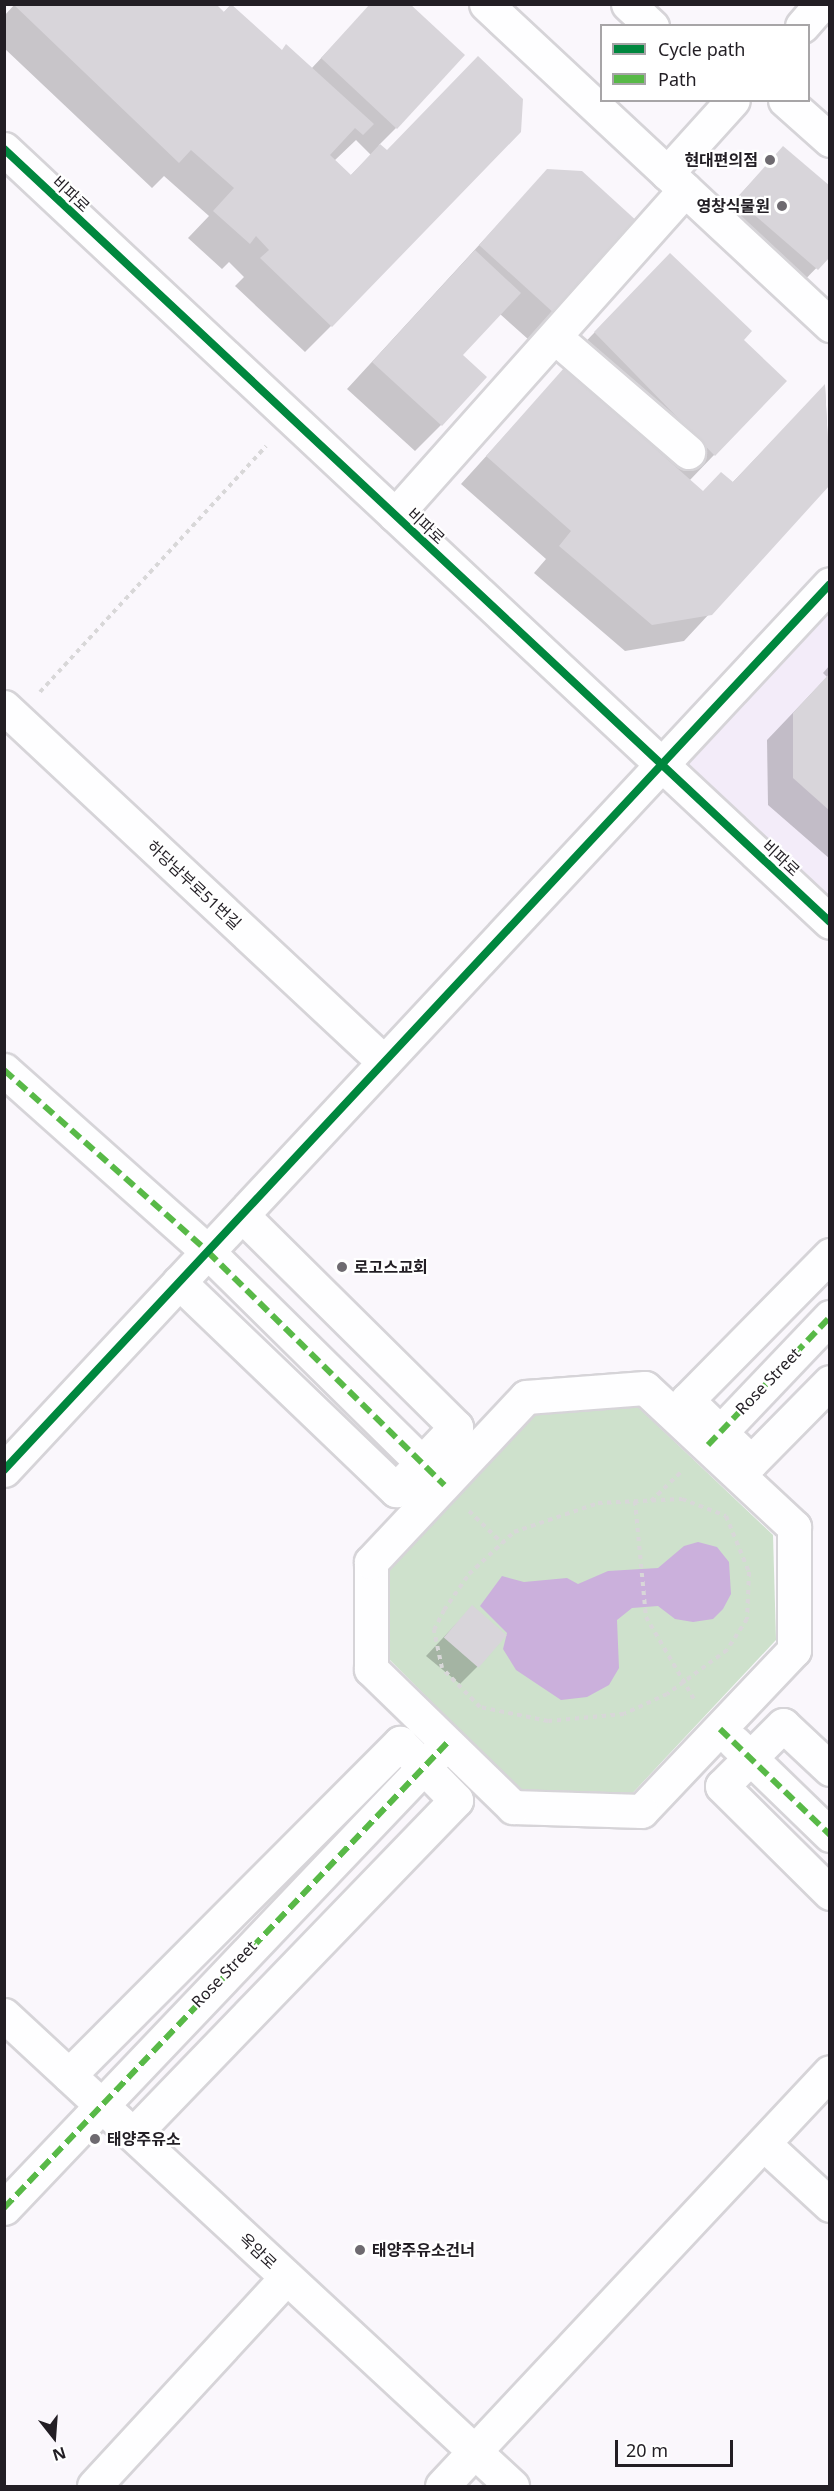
<!DOCTYPE html>
<meta charset="utf-8">
<style>
body{margin:0}
#map{position:relative;width:834px;height:2491px;overflow:hidden;background:#faf7fc;font-family:"Noto Sans","Noto Sans KR",sans-serif}
div>[style]{position:absolute}
.built>*{inset:0;background:#f3ecf9}
.green>*{inset:0;background:#cee1cc}
.water>*{inset:0;background:#cbb0dc}
.shadow>*{inset:0;background:#0003}
.building>*{inset:0;background:#d8d5da;transform-origin:0 0}
.path>*{height:4px;margin-top:-2px;transform-origin:0;background:repeating-linear-gradient(90deg,#d8d7d8 0 4.5px,transparent 0 9px)}
.roads{filter:drop-shadow(2px 0 #d6d4d8) drop-shadow(-2px 0 #d6d4d8) drop-shadow(0 2px #d6d4d8) drop-shadow(0 -2px #d6d4d8)}
.minor>*{height:33px;margin:-16.5px;padding:0 16.5px;transform-origin:16.5px;border-radius:16.5px;background:#fefeff}
.quiet>*{height:6px;margin-top:-3px;transform-origin:0;background:repeating-linear-gradient(90deg,#58b947 0 12px,transparent 0 18px)}
.cycleway>*{height:8px;margin:-4px;padding:0 4px;transform-origin:4px;border-radius:4px;background:#00873e}
.dots>*{width:16px;height:16px;translate:-50% -50%;box-sizing:border-box;border:3px solid #fff;border-radius:50%}
span{translate:-50% -50%;white-space:nowrap;text-align:center;line-height:1.15;-webkit-text-stroke:4.5px #fff;paint-order:stroke}
.poi-label{font-size:16px;color:#221e24;font-weight:700}
.right{translate:-100% -50%;text-align:right}
.left{translate:0 -50%;text-align:left}
.street-label{font-size:16px;color:#221e24}
.frame{position:absolute;inset:0;border:6px solid #221e24;pointer-events:none}
.legend{position:absolute;left:600px;top:24px;width:210px;height:78px;box-sizing:border-box;background:#fff;border:2px solid #a7a5a7;margin:0;padding:8px 10px;list-style:none;font-size:18px;color:#221e24}
.legend li{display:flex;align-items:center;gap:12px;height:30px}
.legend b{width:30px;border:2px solid #a7a5a7}
.north{position:absolute;left:24px;top:2407px;width:60px;height:60px;-webkit-text-stroke:4px #fff;paint-order:stroke;rotate:163deg;font-size:16px;font-weight:700;line-height:24px;text-align:center;color:#221e24}
.north::after{content:'';display:block;margin:auto;width:21px;height:27px;background:#221e24;clip-path:polygon(50% 0,100% 100%,50% 72%,0 100%)}
.scale{position:absolute;left:615px;top:2440px;width:118px;height:27px;box-sizing:border-box;border:3px solid #221e24;border-top:0;padding-left:8px;font-size:18px;line-height:21px;white-space:nowrap;color:#221e24;-webkit-text-stroke:4px #fff;paint-order:stroke}
</style>
<div id="map">
<div class="built">
<i style="clip-path:polygon(829px 584px,829px 922px,661px 764px)"></i>
</div>
<div class="green">
<i style="clip-path:polygon(638px 1407px,773px 1535px,776px 1640px,628px 1798px,523px 1794px,385px 1655px,383px 1569px,530px 1411px)"></i>
</div>
<div class="water">
<i style="clip-path:polygon(698px 1542px,717px 1547px,729px 1562px,731px 1594px,723px 1609px,713px 1619px,693px 1622px,675px 1619px,658px 1606px,632px 1608px,617px 1620px,619px 1668px,609px 1685px,587px 1697px,561px 1700px,516px 1670px,503px 1649px,507px 1633px,480px 1606px,502px 1576px,524px 1582px,567px 1578px,578px 1584px,608px 1571px,658px 1568px,684px 1546px)"></i>
</div>
<div class="shadow">
<i style="clip-path:polygon(evenodd,15px 4px,223px 13px,230px 6px,281px 52px,311px 69px,363px 13px,396px 128px,379px 145px,331px 326px,305px 352px,235px 286px,244px 277px,229px 262px,222px 269px,188px 238px,209px 216px,164px 176px,152px 188px,4px 48px,4px 16px,15px 4px,356px 140px,371px 155px,350px 176px,334px 161px,356px 140px)"></i>
<i style="clip-path:polygon(783px 148px,830px 254px,790px 295px,711px 226px)"></i>
<i style="clip-path:polygon(547px 171px,555px 314px,529px 340px,500px 314px,461px 356px,441px 425px,415px 451px,347px 389px)"></i>
<i style="clip-path:polygon(644px 281px,742px 340px,785px 381px,689px 481px,702px 493px,732px 483px,825px 386px,830px 484px,684px 641px,625px 651px,534px 573px,546px 559px,461px 484px,564px 370px,655px 447px,569px 359px)"></i>
<i style="clip-path:polygon(830px 665px,830px 859px,768px 805px,767px 740px,827px 677px,823px 673px)"></i>
<i style="clip-path:polygon(472px 1607px,478px 1666px,460px 1684px,426px 1656px)"></i>
</div>
<div class="building">
<i style="clip-path:polygon(13px 4px,216px 4px,224px 12px,231px 4px,282px 50px,286px 44px,374px 124px,363px 135px,355px 128px,330px 155px,351px 175px,380px 144px,387px 150px,478px 56px,523px 99px,521px 132px,332px 327px,260px 258px,269px 250px,256px 236px,250px 244px,213px 211px,234px 188px,191px 150px,179px 163px)"></i>
<i style="clip-path:polygon(370px 4px,410px 4px,465px 55px,397px 129px,321px 58px)"></i>
<i style="clip-path:polygon(783px 146px,830px 186px,830px 257px,818px 270px,736px 199px)"></i>
<i style="clip-path:polygon(547px 169px,582px 171px,639px 223px,556px 315px,479px 245px)"></i>
<i style="clip-path:polygon(475px 250px,521px 293px,463px 355px,487px 377px,442px 426px,372px 362px)"></i>
<i style="clip-path:polygon(670px 253px,752px 331px,744px 340px,787px 381px,715px 456px,594px 332px)"></i>
<i style="clip-path:polygon(564px 368px,703px 491px,721px 472px,733px 482px,825px 384px,830px 485px,712px 615px,652px 625px,559px 546px,571px 531px,486px 456px)"></i>
<i style="clip-path:polygon(830px 673px,830px 811px,793px 778px,793px 713px)"></i>
<i style="left:472px;top:1605px;width:46px;height:43px;rotate:41deg"></i>
</div>
<div class="path">
<i style="left:40px;top:692px;width:334px;rotate:-47.4deg"></i>
<i style="left:682px;top:1499px;width:47px;rotate:21.1deg"></i>
<i style="left:726px;top:1516px;width:61px;rotate:67.7deg"></i>
<i style="left:749px;top:1572px;width:47px;rotate:92.4deg"></i>
<i style="left:747px;top:1619px;width:37px;rotate:123deg"></i>
<i style="left:727px;top:1650px;width:74px;rotate:143.7deg"></i>
<i style="left:667px;top:1694px;width:47px;rotate:155.1deg"></i>
<i style="left:624px;top:1714px;width:76px;rotate:174.7deg"></i>
<i style="left:548px;top:1721px;width:69px;rotate:-168.4deg"></i>
<i style="left:480px;top:1707px;width:54px;rotate:-134.3deg"></i>
<i style="left:442px;top:1668px;width:39px;rotate:-102deg"></i>
<i style="left:434px;top:1630px;width:22px;rotate:-63deg"></i>
<i style="left:444px;top:1610px;width:44px;rotate:-55.2deg"></i>
<i style="left:469px;top:1574px;width:62px;rotate:-43deg"></i>
<i style="left:514px;top:1532px;width:89px;rotate:-19deg"></i>
<i style="left:598px;top:1503px;width:84px;rotate:-2.7deg"></i>
<i style="left:635px;top:1501px;width:117px;rotate:84.6deg"></i>
<i style="left:646px;top:1617px;width:97px;rotate:59.7deg"></i>
<i style="left:651px;top:1501px;width:43px;rotate:-44.1deg"></i>
<i style="left:469px;top:1511px;width:46px;rotate:44.1deg"></i>
</div>
<div class="roads">
<div class="minor">
<i style="left:486px;top:4px;width:471px;rotate:43deg"></i>
<i style="left:628px;top:4px;width:33px;rotate:43deg"></i>
<i style="left:802px;top:26px;width:29px;rotate:-49deg"></i>
<i style="left:785px;top:100px;width:60px;rotate:41.6deg"></i>
<i style="left:4px;top:149px;width:1131px;rotate:43.1deg"></i>
<i style="left:667px;top:173px;width:98px;rotate:-47.9deg"></i>
<i style="left:555px;top:337px;width:176px;rotate:40.8deg"></i>
<i style="left:395px;top:515px;width:436px;rotate:-48.3deg"></i>
<i style="left:4px;top:707px;width:520px;rotate:43.05deg"></i>
<i style="left:4px;top:1070px;width:273px;rotate:41.7deg"></i>
<i style="left:208px;top:1252px;width:322px;rotate:44.6deg"></i>
<i style="left:830px;top:1255px;width:204px;rotate:134.6deg"></i>
<i style="left:687px;top:1400px;width:89px;rotate:44.1deg"></i>
<i style="left:751px;top:1462px;width:112px;rotate:-45.4deg"></i>
<i style="left:179px;top:1282px;width:301px;rotate:43.8deg"></i>
<i style="left:396px;top:1490px;width:87px;rotate:-46.4deg"></i>
<i style="left:456px;top:1427px;width:301px;rotate:-135.3deg"></i>
<i style="left:645px;top:1388px;width:204px;rotate:43deg"></i>
<i style="left:794px;top:1527px;width:123px;rotate:90deg"></i>
<i style="left:794px;top:1650px;width:222px;rotate:133.5deg"></i>
<i style="left:641px;top:1811px;width:128px;rotate:-178.2deg"></i>
<i style="left:513px;top:1807px;width:198px;rotate:-135.8deg"></i>
<i style="left:371px;top:1669px;width:107px;rotate:-90deg"></i>
<i style="left:371px;top:1562px;width:226px;rotate:-46.8deg"></i>
<i style="left:526px;top:1397px;width:119px;rotate:-4.3deg"></i>
<i style="left:708px;top:1445px;width:177px;rotate:-46.4deg"></i>
<i style="left:4px;top:1470px;width:1211px;rotate:-47.01deg"></i>
<i style="left:734px;top:1742px;width:134px;rotate:44.1deg"></i>
<i style="left:830px;top:1769px;width:64px;rotate:-136.9deg"></i>
<i style="left:783px;top:1725px;width:86px;rotate:135deg"></i>
<i style="left:722px;top:1786px;width:152px;rotate:44.7deg"></i>
<i style="left:4px;top:2015px;width:693px;rotate:42.84deg"></i>
<i style="left:69px;top:2075px;width:469px;rotate:-45.1deg"></i>
<i style="left:400px;top:1743px;width:80px;rotate:45.5deg"></i>
<i style="left:456px;top:1800px;width:465px;rotate:134deg"></i>
<i style="left:764px;top:2144px;width:90px;rotate:42.7deg"></i>
<i style="left:4px;top:2208px;width:631px;rotate:-46.41deg"></i>
<i style="left:94px;top:2486px;width:284px;rotate:-47.3deg"></i>
<i style="left:442px;top:2486px;width:567px;rotate:-46.86deg"></i>
</div>
</div>
<div class="quiet">
<i style="left:4px;top:1070px;width:273px;rotate:41.7deg"></i>
<i style="left:208px;top:1252px;width:332px;rotate:44.6deg"></i>
<i style="left:708px;top:1445px;width:177px;rotate:-46.4deg"></i>
<i style="left:720px;top:1729px;width:153px;rotate:43.9deg"></i>
<i style="left:4px;top:2208px;width:642px;rotate:-46.39deg"></i>
</div>
<div class="cycleway">
<i style="left:4px;top:149px;width:1131px;rotate:43.1deg"></i>
<i style="left:4px;top:1470px;width:1211px;rotate:-47.01deg"></i>
</div>
<div class="dots">
<i style="left:770px;top:160px;background:#6e6a70"></i>
<i style="left:782px;top:206px;background:#6e6a70"></i>
<i style="left:342px;top:1267px;background:#6e6a70"></i>
<i style="left:95px;top:2139px;background:#6e6a70"></i>
<i style="left:360px;top:2250px;background:#6e6a70"></i>
</div>
<div class="poi-label">
<span class="right" style="left:758px;top:160px">현대편의점</span>
<span class="right" style="left:770px;top:206px">영창식물원</span>
<span class="left" style="left:354px;top:1267px">로고스교회</span>
<span class="left" style="left:107px;top:2139px">태양주유소</span>
<span class="left" style="left:372px;top:2250px">태양주유소건너</span>
</div>
<div class="street-label">
<span style="left:71px;top:194px;rotate:43deg">비파로</span>
<span style="left:426px;top:526px;rotate:43deg">비파로</span>
<span style="left:781px;top:858px;rotate:43deg">비파로</span>
<span style="left:194px;top:885px;rotate:43deg">하당남부로51번길</span>
<span style="left:768px;top:1381px;rotate:-46deg">Rose Street</span>
<span style="left:224px;top:1974px;rotate:-46deg">Rose Street</span>
<span style="left:258px;top:2251px;rotate:43deg">옥암로</span>
</div>
<div class="frame"></div>
<ul class="legend">
<li><b style="height:8px;background:#00873e"></b>Cycle path</li>
<li><b style="height:8px;background:#58b947"></b>Path</li>
</ul>
<div class="north">N</div>
<div class="scale">20 m</div>
</div>
